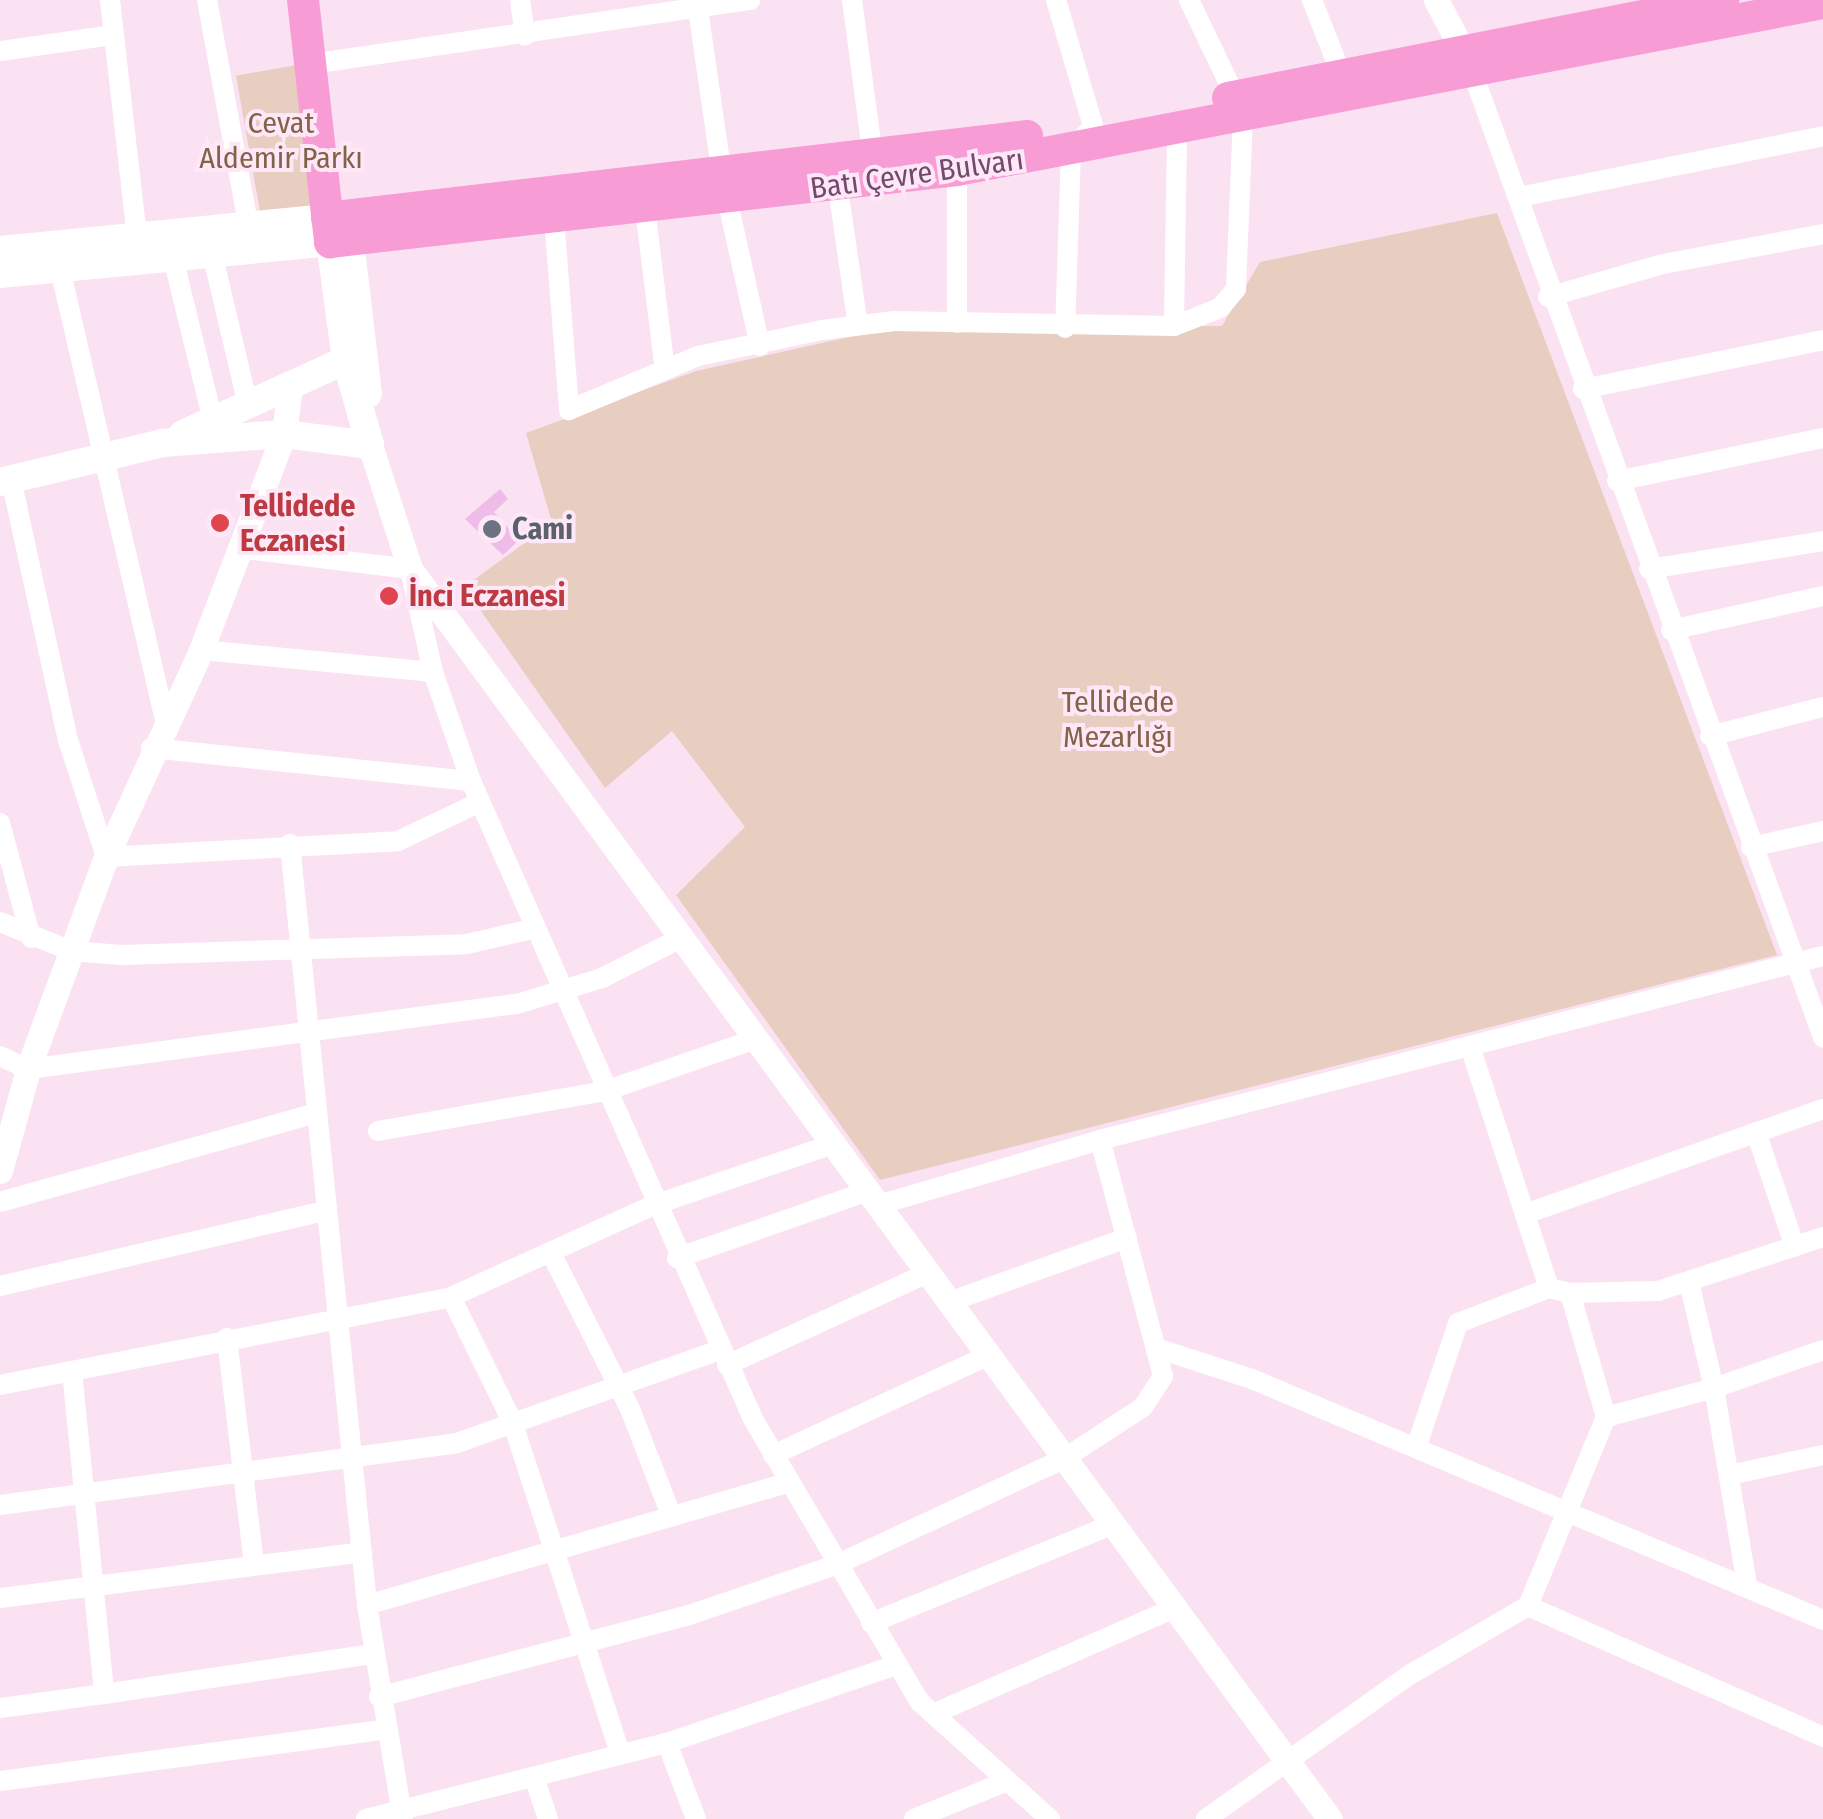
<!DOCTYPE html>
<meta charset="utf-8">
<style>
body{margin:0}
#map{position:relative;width:1823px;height:1819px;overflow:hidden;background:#fbe2f2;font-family:"Fira Sans Condensed",sans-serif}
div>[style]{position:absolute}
.green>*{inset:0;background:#e8cec1;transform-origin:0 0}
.building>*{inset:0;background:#efbbe8}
.minor>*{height:20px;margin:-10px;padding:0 10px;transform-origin:10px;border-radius:10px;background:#fff}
.tertiary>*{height:25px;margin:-12.5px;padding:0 12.5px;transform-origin:12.5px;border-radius:12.5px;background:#fff}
.secondary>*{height:28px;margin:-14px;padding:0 14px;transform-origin:14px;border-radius:14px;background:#fff}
.primary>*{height:32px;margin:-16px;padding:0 16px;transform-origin:16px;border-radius:16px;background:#f89cd6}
.dots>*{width:28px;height:28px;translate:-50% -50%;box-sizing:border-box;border:5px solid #fee8f7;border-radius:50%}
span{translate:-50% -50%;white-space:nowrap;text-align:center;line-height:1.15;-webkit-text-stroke:8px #fee8f7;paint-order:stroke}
.park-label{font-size:30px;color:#836248}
.street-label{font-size:30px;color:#724a6e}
.health-label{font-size:30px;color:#be3a42;font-weight:700}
.left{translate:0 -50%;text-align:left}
.worship-label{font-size:30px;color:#5b616d;font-weight:700}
</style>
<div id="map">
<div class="green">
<i style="left:302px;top:64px;width:145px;height:67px;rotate:80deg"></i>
<i style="clip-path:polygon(1497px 213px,1777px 955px,880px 1180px,676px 895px,745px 827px,672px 731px,605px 788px,464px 587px,552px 523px,526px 433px,696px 371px,890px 328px,1222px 326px,1260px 262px)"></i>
</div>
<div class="building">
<i style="clip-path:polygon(500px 489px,508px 499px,494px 512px,519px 540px,503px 555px,465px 519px)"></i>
</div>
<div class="minor">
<i style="left:110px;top:0;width:238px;rotate:83.5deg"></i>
<i style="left:207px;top:0;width:228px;rotate:79.6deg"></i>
<i style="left:520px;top:0;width:36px;rotate:82deg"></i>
<i style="left:852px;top:0;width:159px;rotate:82.4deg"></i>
<i style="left:1056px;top:0;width:131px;rotate:73.6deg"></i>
<i style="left:1093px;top:126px;width:33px;rotate:131deg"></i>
<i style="left:1071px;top:151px;width:177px;rotate:91.9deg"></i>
<i style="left:1189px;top:0;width:106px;rotate:64.4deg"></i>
<i style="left:1312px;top:0;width:82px;rotate:68.5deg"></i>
<i style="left:697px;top:2px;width:176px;rotate:81.8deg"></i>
<i style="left:722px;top:176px;width:174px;rotate:77.4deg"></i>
<i style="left:0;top:51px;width:113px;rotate:-8.1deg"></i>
<i style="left:311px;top:64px;width:444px;rotate:-8.3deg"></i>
<i style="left:1473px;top:74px;width:1025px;rotate:70.03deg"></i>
<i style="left:957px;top:170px;width:153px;rotate:90deg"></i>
<i style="left:838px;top:188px;width:139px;rotate:81.8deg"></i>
<i style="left:1519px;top:197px;width:310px;rotate:-11.3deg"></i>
<i style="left:645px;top:208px;width:163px;rotate:83deg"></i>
<i style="left:554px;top:218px;width:193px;rotate:85.5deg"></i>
<i style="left:569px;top:410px;width:140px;rotate:-22.7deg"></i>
<i style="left:698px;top:356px;width:127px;rotate:-11.8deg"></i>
<i style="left:822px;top:330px;width:73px;rotate:-7.1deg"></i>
<i style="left:894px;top:321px;width:280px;rotate:1deg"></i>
<i style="left:1174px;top:326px;width:49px;rotate:-21.4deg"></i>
<i style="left:1220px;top:308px;width:25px;rotate:-50deg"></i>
<i style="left:1236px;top:289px;width:171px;rotate:-87.7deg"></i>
<i style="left:212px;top:253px;width:156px;rotate:76.7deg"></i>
<i style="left:173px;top:258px;width:168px;rotate:76.2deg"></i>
<i style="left:60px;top:269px;width:460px;rotate:76.9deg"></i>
<i style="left:1548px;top:297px;width:120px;rotate:-16deg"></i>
<i style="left:1663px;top:264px;width:163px;rotate:-10.6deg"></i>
<i style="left:1174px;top:326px;width:197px;rotate:-89.1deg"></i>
<i style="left:1583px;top:389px;width:245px;rotate:-11.5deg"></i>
<i style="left:11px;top:479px;width:267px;rotate:77.7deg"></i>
<i style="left:68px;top:740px;width:123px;rotate:72deg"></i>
<i style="left:106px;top:857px;width:292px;rotate:-3.1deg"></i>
<i style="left:398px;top:841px;width:91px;rotate:-25.4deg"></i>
<i style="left:1617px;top:481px;width:210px;rotate:-11.8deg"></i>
<i style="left:1649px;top:569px;width:176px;rotate:-9.1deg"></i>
<i style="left:1671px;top:630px;width:156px;rotate:-12.6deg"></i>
<i style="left:201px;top:650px;width:233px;rotate:5.4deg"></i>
<i style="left:433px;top:672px;width:106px;rotate:-102.6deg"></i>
<i style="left:410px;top:569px;width:171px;rotate:-173deg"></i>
<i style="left:433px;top:672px;width:115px;rotate:70.8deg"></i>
<i style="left:1710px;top:736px;width:117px;rotate:-14.4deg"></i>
<i style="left:151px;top:748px;width:322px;rotate:5.9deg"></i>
<i style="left:471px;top:781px;width:698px;rotate:66.15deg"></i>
<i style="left:753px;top:1419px;width:329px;rotate:59.5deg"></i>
<i style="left:920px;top:1702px;width:175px;rotate:42deg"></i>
<i style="left:0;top:823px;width:119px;rotate:74.9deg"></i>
<i style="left:290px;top:844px;width:765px;rotate:84.22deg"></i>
<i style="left:367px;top:1605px;width:217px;rotate:80.5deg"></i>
<i style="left:1751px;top:847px;width:74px;rotate:-12.5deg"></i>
<i style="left:0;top:922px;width:77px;rotate:22.2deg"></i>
<i style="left:71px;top:951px;width:51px;rotate:4.5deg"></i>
<i style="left:122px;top:955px;width:345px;rotate:-1.8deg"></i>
<i style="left:467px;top:944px;width:67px;rotate:-13deg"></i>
<i style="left:0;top:1056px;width:31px;rotate:25deg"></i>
<i style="left:28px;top:1069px;width:493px;rotate:-7.6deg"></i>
<i style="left:517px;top:1004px;width:89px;rotate:-17deg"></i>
<i style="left:602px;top:978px;width:89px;rotate:-26.9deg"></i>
<i style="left:378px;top:1131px;width:230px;rotate:-10deg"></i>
<i style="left:605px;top:1091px;width:160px;rotate:-19deg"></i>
<i style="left:1756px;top:1132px;width:121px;rotate:71.3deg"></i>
<i style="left:0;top:1202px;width:328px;rotate:-15.7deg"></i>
<i style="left:878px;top:1205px;width:231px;rotate:-16.3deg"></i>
<i style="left:1100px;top:1140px;width:746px;rotate:-14.28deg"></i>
<i style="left:1525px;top:1214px;width:316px;rotate:-19.4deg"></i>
<i style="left:551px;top:1253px;width:175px;rotate:63.1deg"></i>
<i style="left:630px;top:1409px;width:110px;rotate:68.8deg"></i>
<i style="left:677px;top:1258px;width:202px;rotate:-19.3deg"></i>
<i style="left:0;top:1286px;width:334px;rotate:-13deg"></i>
<i style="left:1570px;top:1293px;width:88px;rotate:-1.3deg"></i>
<i style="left:1658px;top:1291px;width:174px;rotate:-18.1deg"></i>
<i style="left:949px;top:1302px;width:189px;rotate:-19.8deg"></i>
<i style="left:227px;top:1338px;width:228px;rotate:83.2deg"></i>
<i style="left:1156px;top:1348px;width:101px;rotate:17.9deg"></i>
<i style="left:1252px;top:1379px;width:620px;rotate:22.88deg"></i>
<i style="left:727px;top:1365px;width:221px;rotate:-24.6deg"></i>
<i style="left:72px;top:1371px;width:325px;rotate:84.3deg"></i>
<i style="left:104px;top:1694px;width:272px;rotate:-8.5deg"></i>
<i style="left:0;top:1385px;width:460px;rotate:-11deg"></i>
<i style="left:1606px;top:1417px;width:112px;rotate:-15deg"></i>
<i style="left:1714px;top:1388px;width:109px;rotate:-103.3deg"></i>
<i style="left:1416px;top:1448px;width:132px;rotate:-71.4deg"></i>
<i style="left:1458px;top:1323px;width:97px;rotate:-21deg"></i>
<i style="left:773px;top:1455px;width:238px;rotate:-24.8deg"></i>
<i style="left:1729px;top:1475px;width:96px;rotate:-12deg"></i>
<i style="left:0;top:1505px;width:461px;rotate:-7.7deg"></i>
<i style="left:457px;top:1443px;width:278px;rotate:-19.5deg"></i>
<i style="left:1747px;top:1585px;width:200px;rotate:-99.5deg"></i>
<i style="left:1714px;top:1388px;width:115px;rotate:-19.2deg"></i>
<i style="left:0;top:1598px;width:365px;rotate:-7.2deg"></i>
<i style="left:367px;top:1605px;width:438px;rotate:-16.2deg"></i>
<i style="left:1528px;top:1606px;width:323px;rotate:23.9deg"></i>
<i style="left:871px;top:1623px;width:261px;rotate:-22.2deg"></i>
<i style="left:379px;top:1697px;width:321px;rotate:-14.8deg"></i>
<i style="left:689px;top:1615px;width:155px;rotate:-18.8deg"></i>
<i style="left:836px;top:1565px;width:253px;rotate:-25deg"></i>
<i style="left:1065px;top:1458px;width:93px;rotate:-33.2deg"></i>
<i style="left:1143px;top:1407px;width:37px;rotate:-57deg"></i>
<i style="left:1163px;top:1376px;width:244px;rotate:-104.9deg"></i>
<i style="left:0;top:1708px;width:105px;rotate:-7.7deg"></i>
<i style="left:933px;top:1714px;width:264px;rotate:-23.7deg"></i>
<i style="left:667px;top:1743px;width:81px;rotate:69.1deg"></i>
<i style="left:620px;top:1753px;width:347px;rotate:-108deg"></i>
<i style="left:513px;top:1423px;width:140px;rotate:-116.2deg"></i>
<i style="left:451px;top:1297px;width:223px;rotate:-24.4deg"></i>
<i style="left:654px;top:1205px;width:189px;rotate:-18.8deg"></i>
<i style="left:534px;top:1777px;width:44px;rotate:71.6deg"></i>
<i style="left:0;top:1781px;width:386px;rotate:-7.6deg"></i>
<i style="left:366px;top:1819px;width:310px;rotate:-14.2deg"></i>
<i style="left:667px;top:1743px;width:242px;rotate:-18.8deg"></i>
<i style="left:914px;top:1819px;width:100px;rotate:-22.2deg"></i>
<i style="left:1206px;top:1819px;width:251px;rotate:-35.3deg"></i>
<i style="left:1411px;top:1674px;width:135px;rotate:-30.2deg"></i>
<i style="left:1528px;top:1606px;width:204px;rotate:-67.6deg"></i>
<i style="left:1606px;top:1417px;width:129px;rotate:-106.2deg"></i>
<i style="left:1570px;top:1293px;width:22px;rotate:-167deg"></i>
<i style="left:1549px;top:1288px;width:255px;rotate:-108.1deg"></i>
</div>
<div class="tertiary">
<i style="left:1436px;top:0;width:75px;rotate:62.1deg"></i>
<i style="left:370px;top:445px;width:130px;rotate:72.1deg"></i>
<i style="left:410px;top:569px;width:1552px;rotate:53.65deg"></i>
<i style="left:0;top:1171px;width:106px;rotate:-74.6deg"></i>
<i style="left:28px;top:1069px;width:226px;rotate:-69.8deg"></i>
<i style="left:106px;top:857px;width:228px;rotate:-65.3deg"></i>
<i style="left:201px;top:650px;width:231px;rotate:-69deg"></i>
<i style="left:284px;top:434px;width:48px;rotate:-82.9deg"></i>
</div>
<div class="secondary">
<i style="left:350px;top:241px;width:154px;rotate:83.3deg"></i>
<i style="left:0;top:250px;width:329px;rotate:-5.6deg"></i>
<i style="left:0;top:274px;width:332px;rotate:-5.5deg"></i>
<i style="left:330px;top:242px;width:119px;rotate:82.3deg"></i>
<i style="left:346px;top:360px;width:88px;rotate:74.2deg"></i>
<i style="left:183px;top:434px;width:179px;rotate:-24.4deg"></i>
<i style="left:0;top:482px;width:168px;rotate:-13.5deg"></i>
<i style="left:163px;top:443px;width:121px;rotate:-4.3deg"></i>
<i style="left:284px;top:434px;width:87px;rotate:7.3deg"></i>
</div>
<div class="primary">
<i style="left:303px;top:0;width:244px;rotate:83.6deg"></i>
<i style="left:330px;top:242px;width:631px;rotate:-6.55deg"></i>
<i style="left:957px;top:170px;width:882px;rotate:-10.91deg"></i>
<i style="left:1228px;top:98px;width:505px;rotate:-11.2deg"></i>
<i style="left:327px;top:218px;width:705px;rotate:-6.68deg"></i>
</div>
<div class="dots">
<i style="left:220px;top:523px;background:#e0444e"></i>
<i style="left:492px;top:529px;background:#6b7280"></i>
<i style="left:389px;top:596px;background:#e0444e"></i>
</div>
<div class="park-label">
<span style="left:281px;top:140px">Cevat<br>Aldemir Parkı</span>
<span style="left:1118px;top:719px">Tellidede<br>Mezarlığı</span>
</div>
<div class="street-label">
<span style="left:917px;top:174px;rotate:-8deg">Batı Çevre Bulvarı</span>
</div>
<div class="health-label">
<span class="left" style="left:240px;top:523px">Tellidede<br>Eczanesi</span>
<span class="left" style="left:409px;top:596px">İnci Eczanesi</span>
</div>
<div class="worship-label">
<span class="left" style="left:512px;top:529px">Cami</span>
</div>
</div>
